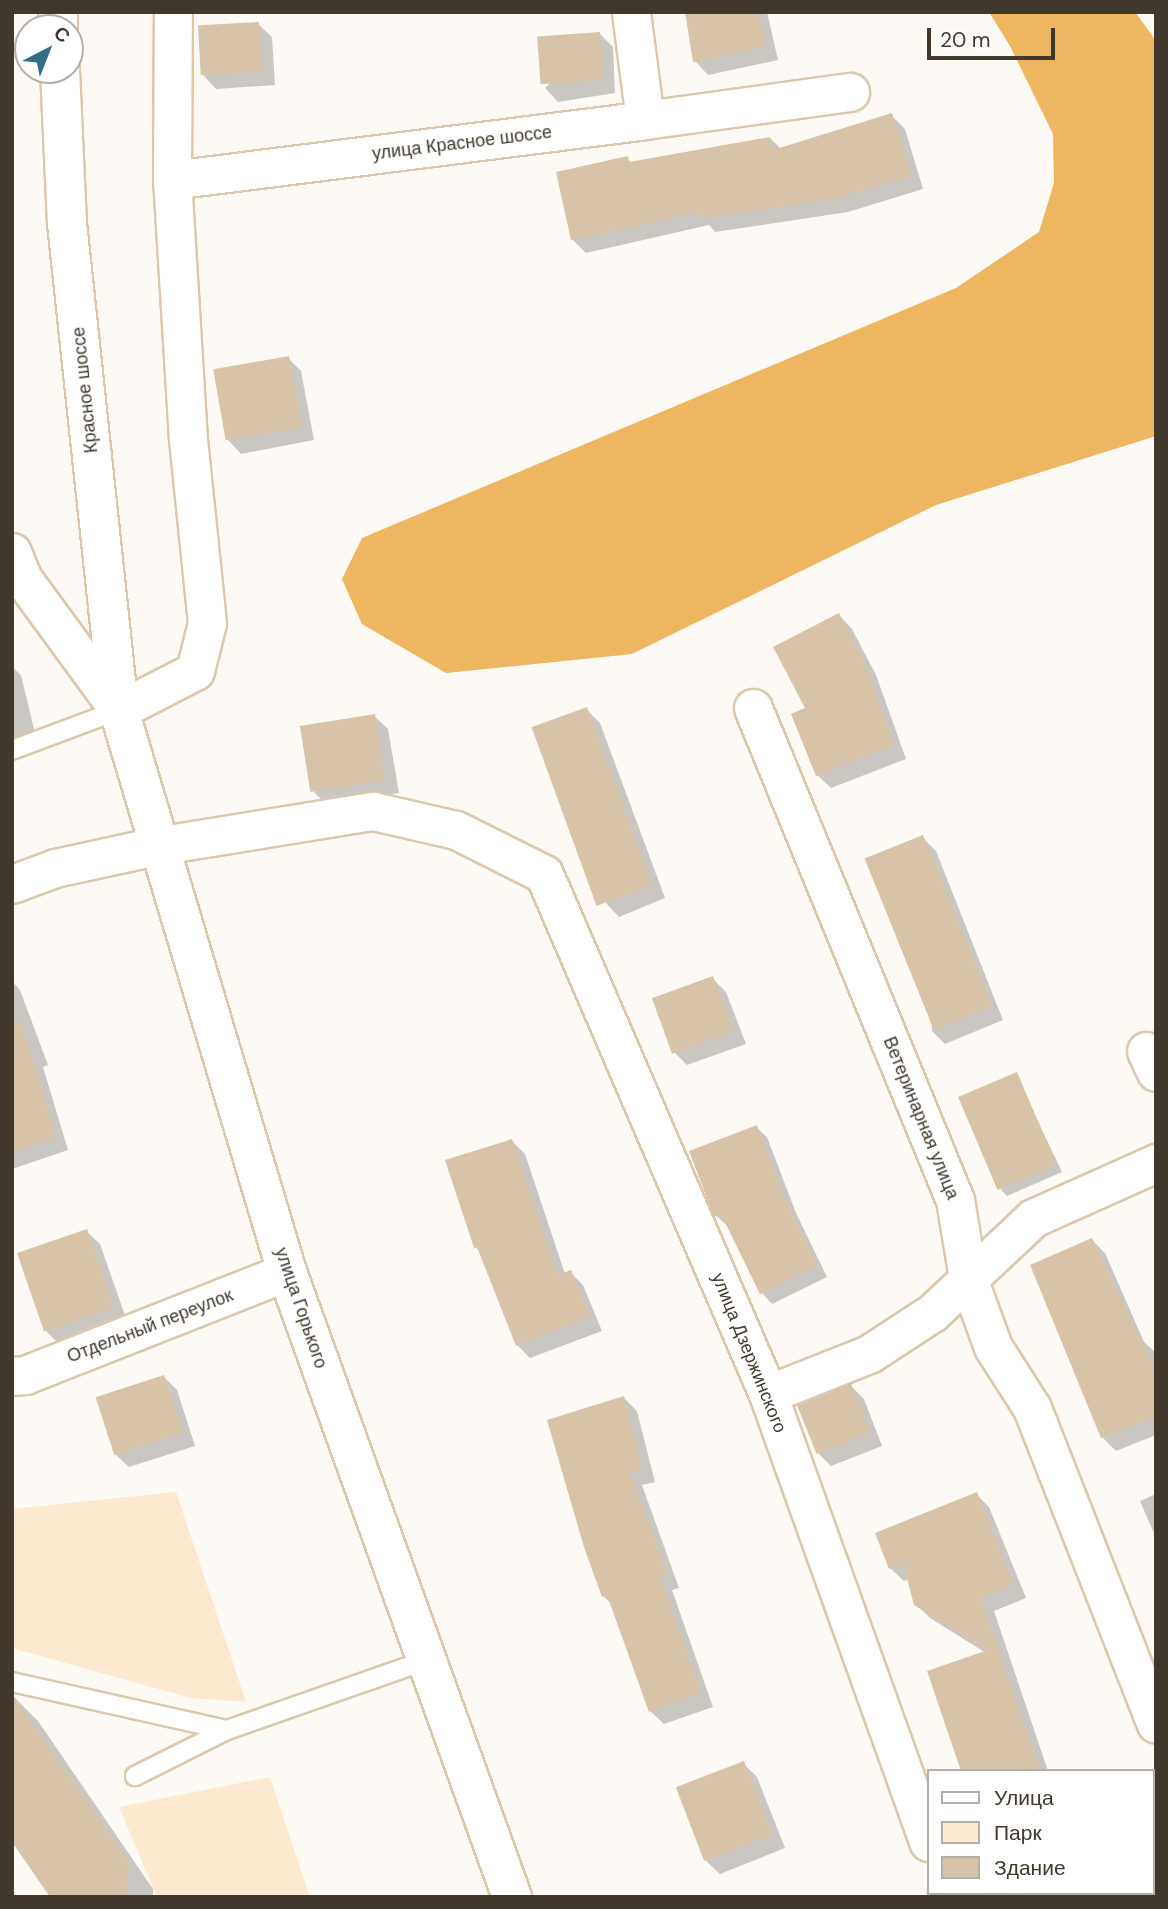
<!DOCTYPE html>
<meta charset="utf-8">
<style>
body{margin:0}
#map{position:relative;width:1168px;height:1909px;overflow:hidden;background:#fdf9f4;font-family:"DM Sans",sans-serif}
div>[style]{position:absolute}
.green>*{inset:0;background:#fbe9d0}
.forest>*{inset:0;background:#eeb660}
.shadow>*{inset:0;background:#0003}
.building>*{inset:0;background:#d7c3a8;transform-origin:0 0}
.roads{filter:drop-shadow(2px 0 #dbc8ac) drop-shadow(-2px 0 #dbc8ac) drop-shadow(0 2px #dbc8ac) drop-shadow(0 -2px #dbc8ac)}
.lane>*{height:18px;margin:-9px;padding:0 9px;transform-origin:9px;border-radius:9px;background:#fff}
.street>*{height:37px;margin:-18.5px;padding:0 18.5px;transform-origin:18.5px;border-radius:18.5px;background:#fff}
.secondary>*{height:38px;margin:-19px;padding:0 19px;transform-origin:19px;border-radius:19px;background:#fff}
span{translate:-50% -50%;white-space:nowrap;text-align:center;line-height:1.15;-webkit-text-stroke:7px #fff;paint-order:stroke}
.street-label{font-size:18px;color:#40382d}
.frame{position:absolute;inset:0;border:14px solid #40382d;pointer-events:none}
.legend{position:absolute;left:927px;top:1769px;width:228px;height:126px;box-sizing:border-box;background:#fff;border:2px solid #b3afab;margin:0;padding:9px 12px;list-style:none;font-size:21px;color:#40382d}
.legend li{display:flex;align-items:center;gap:14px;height:35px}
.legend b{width:35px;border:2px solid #b3afab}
.north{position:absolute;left:14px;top:14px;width:70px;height:70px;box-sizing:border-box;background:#fff;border:2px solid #b3afab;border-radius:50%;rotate:42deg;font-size:19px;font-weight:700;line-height:28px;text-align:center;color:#40382d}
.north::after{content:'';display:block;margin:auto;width:24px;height:32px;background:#326f86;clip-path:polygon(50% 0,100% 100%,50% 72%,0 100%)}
.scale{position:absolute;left:927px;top:28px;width:128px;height:32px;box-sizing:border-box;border:4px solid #40382d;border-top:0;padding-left:9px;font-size:21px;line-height:24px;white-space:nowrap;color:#40382d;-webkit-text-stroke:5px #fff;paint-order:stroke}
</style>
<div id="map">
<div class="green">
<i style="clip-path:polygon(176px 1492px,246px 1702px,191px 1698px,12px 1648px,12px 1509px)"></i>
<i style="clip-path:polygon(270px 1777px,310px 1897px,157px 1897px,119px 1807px)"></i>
</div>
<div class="forest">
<i style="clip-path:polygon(989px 12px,1135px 12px,1156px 41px,1156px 436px,936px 505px,632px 654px,446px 673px,362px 624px,342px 579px,362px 538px,956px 288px,1039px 232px,1054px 183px,1053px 134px,1010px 46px)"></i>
</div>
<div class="shadow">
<i style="clip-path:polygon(686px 12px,767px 12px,778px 60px,708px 75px,695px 61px)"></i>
<i style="clip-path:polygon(258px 24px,272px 37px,275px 85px,216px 89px,203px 75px)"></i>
<i style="clip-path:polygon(600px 34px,613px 47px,615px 93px,558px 102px,545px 88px)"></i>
<i style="clip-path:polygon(891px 115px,905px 129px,923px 189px,848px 212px,715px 232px,709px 225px,586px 253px,572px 239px,627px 158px,632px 163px,770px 138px,781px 149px)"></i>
<i style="clip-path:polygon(288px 358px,301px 371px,314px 440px,241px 454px,228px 440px)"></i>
<i style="clip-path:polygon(839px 615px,852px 629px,876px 675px,906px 759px,831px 788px,817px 775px,807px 709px)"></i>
<i style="clip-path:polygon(12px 667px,21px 675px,38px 746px,12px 753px)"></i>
<i style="clip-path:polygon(586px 709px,600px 723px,665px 898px,619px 917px,606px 903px)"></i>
<i style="clip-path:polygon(374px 716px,388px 729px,399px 793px,327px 805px,314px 792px)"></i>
<i style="clip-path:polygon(922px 837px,936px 851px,1003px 1020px,945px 1044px,932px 1031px)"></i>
<i style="clip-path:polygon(712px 978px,726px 992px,746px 1044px,687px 1065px,674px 1052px)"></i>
<i style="clip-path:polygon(12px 981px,20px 990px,48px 1065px,43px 1067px,68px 1150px,12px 1169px)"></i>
<i style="clip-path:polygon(1016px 1075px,1062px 1172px,1007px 1196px,1001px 1190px)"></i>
<i style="clip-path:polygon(756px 1127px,767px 1137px,796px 1213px,827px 1277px,772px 1304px,762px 1293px,728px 1226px,716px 1216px)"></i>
<i style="clip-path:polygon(512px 1141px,525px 1154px,565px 1274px,570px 1272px,583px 1285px,602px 1331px,530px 1358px,517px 1345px,482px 1254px,475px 1247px)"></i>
<i style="clip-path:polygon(86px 1231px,100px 1244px,127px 1321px,59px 1344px,46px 1331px)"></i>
<i style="clip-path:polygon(1092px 1240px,1105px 1253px,1144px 1342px,1156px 1353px,1156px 1435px,1116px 1451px,1102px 1437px)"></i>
<i style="clip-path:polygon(164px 1377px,177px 1390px,195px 1446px,129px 1467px,115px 1454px)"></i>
<i style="clip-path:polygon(851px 1386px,864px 1399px,882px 1446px,831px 1466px,817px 1452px)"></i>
<i style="clip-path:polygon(624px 1398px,637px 1411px,655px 1482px,642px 1485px,679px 1588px,672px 1590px,713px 1707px,664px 1724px,650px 1711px,613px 1605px,603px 1596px)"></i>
<i style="clip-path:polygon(976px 1494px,989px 1507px,1026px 1598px,994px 1611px,1048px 1771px,972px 1771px,986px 1653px,930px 1618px,916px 1604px,909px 1579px,904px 1581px,890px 1568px)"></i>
<i style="clip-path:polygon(1156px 1494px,1156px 1538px,1140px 1501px)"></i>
<i style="clip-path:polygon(12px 1695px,38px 1721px,153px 1889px,153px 1897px,52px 1897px)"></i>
<i style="clip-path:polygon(743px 1763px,757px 1777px,785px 1848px,720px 1874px,706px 1861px)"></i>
<i style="clip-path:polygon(1069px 1893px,1060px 1897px,1016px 1893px)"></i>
</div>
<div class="building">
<i style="clip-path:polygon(685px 12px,758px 12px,766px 47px,693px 62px)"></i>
<i style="left:259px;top:22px;width:50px;height:61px;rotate:87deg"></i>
<i style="left:600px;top:32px;width:48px;height:63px;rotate:86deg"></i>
<i style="clip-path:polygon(892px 113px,911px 176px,833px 199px,700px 219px,699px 212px,571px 240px,556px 172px,628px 156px,629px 162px,770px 137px,773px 150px)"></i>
<i style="left:289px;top:356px;width:72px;height:77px;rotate:80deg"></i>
<i style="clip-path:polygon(839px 613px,863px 659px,894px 745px,816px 776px,791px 714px,805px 708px,773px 647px)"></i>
<i style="left:587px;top:707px;width:190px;height:59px;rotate:70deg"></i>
<i style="left:375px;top:714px;width:67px;height:76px;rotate:81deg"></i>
<i style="left:923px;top:835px;width:185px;height:63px;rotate:68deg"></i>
<i style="left:713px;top:976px;width:59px;height:65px;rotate:70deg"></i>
<i style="clip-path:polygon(21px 1021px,56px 1137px,12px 1152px,12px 1022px)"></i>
<i style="left:1017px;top:1072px;width:101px;height:64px;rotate:67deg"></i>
<i style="clip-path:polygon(757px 1125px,786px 1201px,818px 1266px,760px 1294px,721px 1214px,714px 1217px,689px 1151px)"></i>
<i style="clip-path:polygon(512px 1139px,557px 1275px,571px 1270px,590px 1317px,516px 1346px,477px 1247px,474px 1248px,445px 1160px)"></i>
<i style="left:87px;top:1229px;width:83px;height:74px;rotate:71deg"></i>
<i style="clip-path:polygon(1092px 1238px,1156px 1372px,1156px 1417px,1101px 1438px,1030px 1265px)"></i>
<i style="left:164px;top:1375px;width:61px;height:72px;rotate:72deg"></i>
<i style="left:851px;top:1384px;width:52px;height:58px;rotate:68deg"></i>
<i style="clip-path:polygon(624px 1396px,642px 1469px,630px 1472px,667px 1574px,660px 1577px,701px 1693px,649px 1712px,607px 1595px,602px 1597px,584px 1547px,547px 1420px)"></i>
<i style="clip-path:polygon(977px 1492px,1013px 1584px,981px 1598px,1040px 1771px,961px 1771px,927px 1671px,988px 1650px,914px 1605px,903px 1563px,889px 1569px,875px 1533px)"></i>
<i style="clip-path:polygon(12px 1694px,129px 1863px,126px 1897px,50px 1897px,12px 1842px)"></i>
<i style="left:744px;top:1761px;width:79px;height:73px;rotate:69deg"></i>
</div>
<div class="roads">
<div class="lane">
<i style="left:12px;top:750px;width:114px;rotate:-20.5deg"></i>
<i style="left:12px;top:1682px;width:220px;rotate:12.6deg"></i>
<i style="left:227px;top:1730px;width:103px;rotate:153.4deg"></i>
<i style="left:227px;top:1730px;width:212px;rotate:-19.3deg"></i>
</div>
<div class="street">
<i style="left:645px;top:120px;width:207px;rotate:-7.8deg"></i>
<i style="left:172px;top:180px;width:477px;rotate:-7.2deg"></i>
<i style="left:645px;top:120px;width:109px;rotate:-97.4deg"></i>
<i style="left:12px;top:552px;width:29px;rotate:68deg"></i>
<i style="left:23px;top:579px;width:162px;rotate:53.8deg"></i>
<i style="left:119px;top:710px;width:85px;rotate:-27.2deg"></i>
<i style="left:195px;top:671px;width:49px;rotate:-76deg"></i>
<i style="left:207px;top:623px;width:184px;rotate:-95.9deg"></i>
<i style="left:188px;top:440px;width:260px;rotate:-93.5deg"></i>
<i style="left:172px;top:180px;width:168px;rotate:-89.7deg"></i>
<i style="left:753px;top:708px;width:532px;rotate:67.68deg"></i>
<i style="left:955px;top:1200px;width:79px;rotate:80.5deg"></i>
<i style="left:968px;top:1278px;width:73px;rotate:70.1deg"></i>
<i style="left:993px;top:1347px;width:72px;rotate:57.4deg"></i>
<i style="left:1032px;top:1408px;width:339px;rotate:68.6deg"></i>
<i style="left:12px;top:884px;width:46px;rotate:-20.4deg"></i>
<i style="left:55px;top:868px;width:103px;rotate:-12.3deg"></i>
<i style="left:156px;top:846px;width:220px;rotate:-9.2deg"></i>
<i style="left:373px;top:811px;width:85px;rotate:12.9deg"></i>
<i style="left:456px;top:830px;width:98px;rotate:26.6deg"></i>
<i style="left:544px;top:874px;width:566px;rotate:66.7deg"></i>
<i style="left:768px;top:1394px;width:476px;rotate:70.3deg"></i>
<i style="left:1146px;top:1051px;width:23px;rotate:65deg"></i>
<i style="left:12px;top:1376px;width:13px;rotate:-4deg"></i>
<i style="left:25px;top:1375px;width:282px;rotate:-21.5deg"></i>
<i style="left:768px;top:1394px;width:109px;rotate:-21.6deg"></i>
<i style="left:869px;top:1354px;width:75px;rotate:-33.1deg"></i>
<i style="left:932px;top:1313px;width:139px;rotate:-43.2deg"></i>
<i style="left:1033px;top:1218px;width:135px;rotate:-24.1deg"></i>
<i style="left:947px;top:1893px;width:4px;rotate:76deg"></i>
</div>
<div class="secondary">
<i style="left:58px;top:12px;width:16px;rotate:90deg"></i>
<i style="left:60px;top:70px;width:153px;rotate:87.4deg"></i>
<i style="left:67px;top:223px;width:490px;rotate:83.9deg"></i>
<i style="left:119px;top:710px;width:587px;rotate:73.36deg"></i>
<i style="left:287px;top:1272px;width:664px;rotate:70.2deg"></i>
</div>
</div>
<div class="street-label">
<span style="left:462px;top:143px;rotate:-7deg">улица Красное шоссе</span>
<span style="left:85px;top:390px;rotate:-96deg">Красное шоссе</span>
<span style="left:921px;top:1118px;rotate:68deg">Ветеринарная улица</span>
<span style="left:301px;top:1308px;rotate:71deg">улица Горького</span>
<span style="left:150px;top:1326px;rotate:-21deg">Отдельный переулок</span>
<span style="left:749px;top:1353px;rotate:68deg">улица Дзержинского</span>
</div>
<div class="frame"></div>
<ul class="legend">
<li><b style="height:9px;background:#fff"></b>Улица</li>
<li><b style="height:19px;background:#fbe9d0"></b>Парк</li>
<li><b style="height:19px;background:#d7c3a8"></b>Здание</li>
</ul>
<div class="north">С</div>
<div class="scale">20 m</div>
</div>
